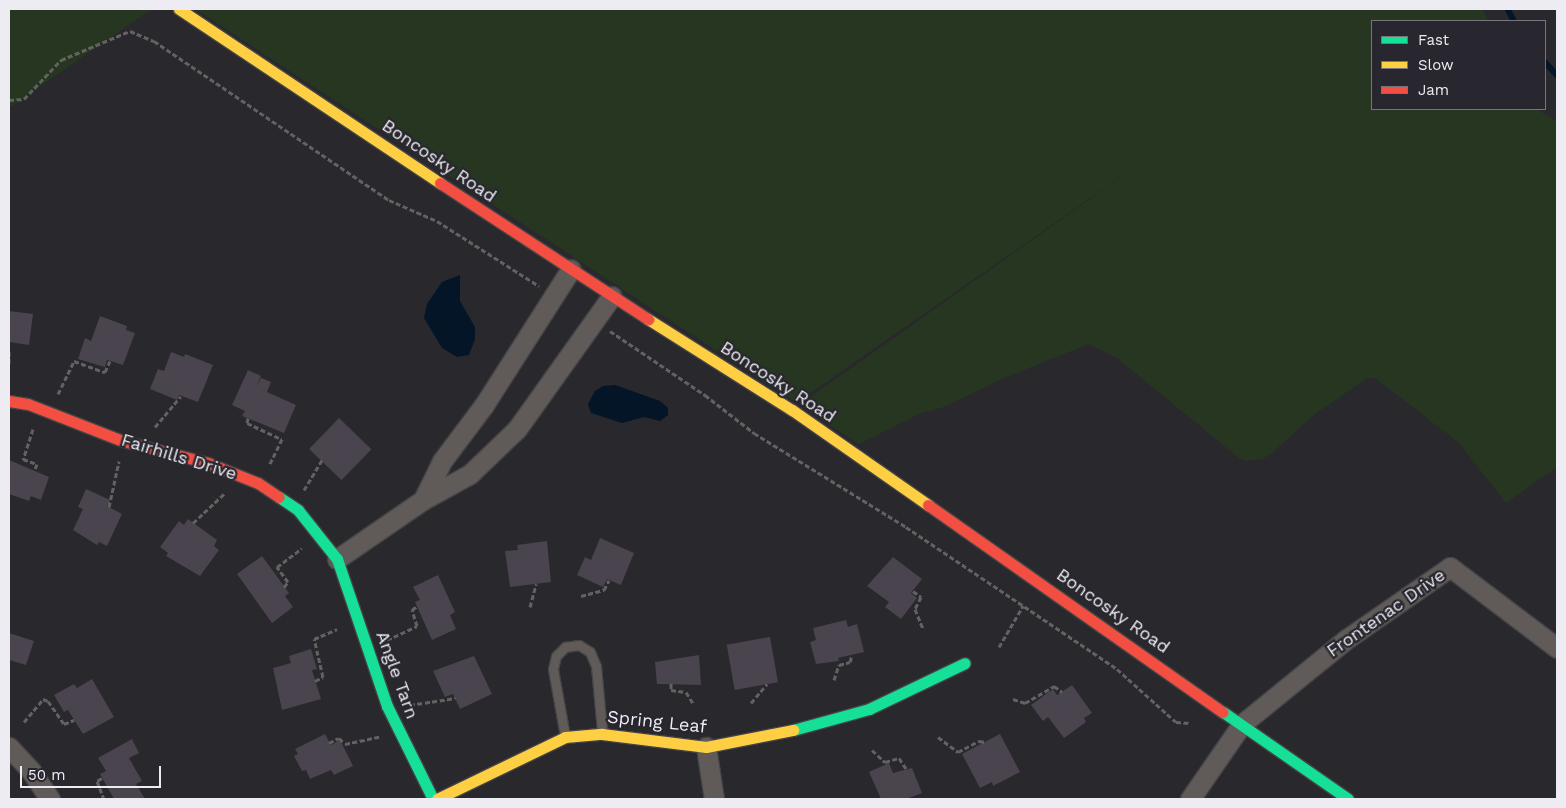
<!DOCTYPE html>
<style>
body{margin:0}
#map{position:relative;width:1566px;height:808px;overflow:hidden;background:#29282c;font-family:"Work Sans",sans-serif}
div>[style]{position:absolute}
.green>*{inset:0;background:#263620}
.water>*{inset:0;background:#041527}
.stream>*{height:5.5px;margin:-2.75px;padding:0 2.75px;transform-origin:2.75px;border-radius:2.75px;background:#041527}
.building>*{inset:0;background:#49444d;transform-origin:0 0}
.path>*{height:3px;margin-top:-1.5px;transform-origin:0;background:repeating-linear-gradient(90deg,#646162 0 5px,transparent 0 7.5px)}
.roads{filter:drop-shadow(1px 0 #444447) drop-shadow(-1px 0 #444447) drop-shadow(0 1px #444447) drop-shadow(0 -1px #444447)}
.lane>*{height:9px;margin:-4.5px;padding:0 4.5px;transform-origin:4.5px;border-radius:4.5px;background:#605b59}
.street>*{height:19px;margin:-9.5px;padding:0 9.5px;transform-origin:9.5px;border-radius:9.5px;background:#605b59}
.fast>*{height:11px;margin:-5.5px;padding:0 5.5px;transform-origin:5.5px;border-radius:5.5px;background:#16e098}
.slow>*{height:11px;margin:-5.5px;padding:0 5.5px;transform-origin:5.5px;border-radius:5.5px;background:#ffcf43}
.jam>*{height:11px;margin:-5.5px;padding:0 5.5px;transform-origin:5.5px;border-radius:5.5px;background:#f24e42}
span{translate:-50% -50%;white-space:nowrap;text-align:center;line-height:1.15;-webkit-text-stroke:4.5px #28262e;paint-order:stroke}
.street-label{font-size:18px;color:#edecf2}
.frame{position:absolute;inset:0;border:10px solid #edecf2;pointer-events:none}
.legend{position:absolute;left:1371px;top:20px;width:175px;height:90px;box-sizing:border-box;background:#28262e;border:1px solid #77757c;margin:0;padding:6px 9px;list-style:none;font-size:15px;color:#edecf2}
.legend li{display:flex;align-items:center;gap:10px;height:25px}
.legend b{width:25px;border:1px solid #77757c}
.scale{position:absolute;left:20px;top:766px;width:141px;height:22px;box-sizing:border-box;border:2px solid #edecf2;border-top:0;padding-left:6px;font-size:15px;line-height:18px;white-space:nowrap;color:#edecf2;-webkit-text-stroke:4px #28262e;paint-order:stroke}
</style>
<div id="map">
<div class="green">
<i style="clip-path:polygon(9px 9px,152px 9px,9px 108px)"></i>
<i style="clip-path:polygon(195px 9px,1483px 9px,1488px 21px,1372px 21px,1372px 109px,1537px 109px,1557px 122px,1557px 467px,1506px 503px,1459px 443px,1375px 378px,1368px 378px,1315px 414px,1272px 453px,1263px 459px,1248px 461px,1240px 459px,1117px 358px,1089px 344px,1002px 379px,944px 407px,919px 414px,859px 444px,799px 405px,1148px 158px,796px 403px)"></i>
</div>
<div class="water">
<i style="clip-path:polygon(460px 275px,460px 301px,475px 327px,475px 339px,469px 355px,457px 357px,442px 348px,424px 318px,427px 304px,442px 282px)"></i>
<i style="clip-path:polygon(615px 385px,660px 401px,668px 408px,668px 415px,660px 421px,644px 417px,622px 423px,591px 413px,588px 404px,595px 391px,603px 386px)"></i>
</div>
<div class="stream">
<i style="left:1508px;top:9px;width:13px;rotate:63deg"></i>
<i style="left:1545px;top:62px;width:18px;rotate:47deg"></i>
</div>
<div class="building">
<i style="clip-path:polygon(9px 311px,33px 314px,29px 345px,9px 342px)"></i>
<i style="clip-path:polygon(100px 316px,127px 326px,126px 330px,135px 333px,123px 365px,107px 360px,105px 367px,78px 359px,85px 338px,91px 341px)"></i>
<i style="clip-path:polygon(171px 352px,184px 357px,185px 354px,213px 365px,198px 402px,179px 395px,177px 400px,150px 389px,158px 369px,164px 371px)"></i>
<i style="clip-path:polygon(248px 370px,261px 376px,256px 387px,261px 378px,271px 382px,267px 392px,296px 405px,284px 433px,242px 416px,245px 411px,232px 405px)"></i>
<i style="left:339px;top:418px;width:45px;height:43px;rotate:44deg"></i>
<i style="clip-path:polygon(9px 460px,49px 477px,41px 500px,31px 496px,29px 501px,9px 494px)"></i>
<i style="clip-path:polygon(86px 489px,110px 500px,107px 506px,122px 514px,107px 546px,99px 542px,97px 545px,73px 530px,83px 509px,78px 507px)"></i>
<i style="clip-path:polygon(188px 519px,217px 540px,214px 546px,219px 550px,200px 576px,166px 556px,168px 553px,160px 547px,179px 521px,184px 525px)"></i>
<i style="clip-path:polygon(600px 538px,634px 553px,621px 585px,607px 579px,603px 587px,577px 575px,585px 557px,591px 560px)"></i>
<i style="clip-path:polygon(547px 541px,551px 582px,510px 587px,505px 551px,518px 550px,517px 545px)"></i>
<i style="clip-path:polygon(262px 556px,289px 593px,285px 596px,293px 607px,272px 623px,237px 574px)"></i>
<i style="clip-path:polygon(893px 557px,922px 579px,911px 593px,917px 598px,901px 619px,885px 607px,889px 602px,867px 586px)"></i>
<i style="clip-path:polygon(438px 575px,455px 612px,450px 615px,456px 629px,432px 640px,415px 602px,420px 600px,413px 587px)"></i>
<i style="clip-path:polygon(846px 620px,848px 627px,857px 624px,864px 652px,838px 658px,839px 661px,816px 664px,810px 642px,816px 640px,813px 628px)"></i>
<i style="clip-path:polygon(9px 633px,34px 641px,26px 665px,9px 660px)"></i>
<i style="left:770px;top:637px;width:46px;height:44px;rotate:80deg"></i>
<i style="clip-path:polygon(311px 649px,317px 669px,312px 670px,321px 699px,282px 710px,273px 668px,291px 663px,289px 656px)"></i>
<i style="clip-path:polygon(699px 655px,701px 685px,657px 684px,655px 662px)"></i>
<i style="clip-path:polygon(474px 656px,492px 694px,460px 709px,453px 694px,445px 697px,433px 671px)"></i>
<i style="clip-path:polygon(92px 679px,114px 717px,83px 734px,68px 710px,64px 712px,54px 695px,74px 684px,77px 688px)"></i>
<i style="clip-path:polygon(1072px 685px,1092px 713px,1084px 718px,1086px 722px,1064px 738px,1048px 717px,1043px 721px,1031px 705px,1053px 689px,1057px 695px)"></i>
<i style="clip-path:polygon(325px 734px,331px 745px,340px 740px,353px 766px,334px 775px,331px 770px,310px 779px,306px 770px,302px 771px,294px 756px,298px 754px,295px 749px)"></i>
<i style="clip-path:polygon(1000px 734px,1020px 772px,993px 786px,992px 782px,980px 788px,962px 754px)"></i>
<i style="clip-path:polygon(132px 739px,139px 753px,129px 758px,142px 781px,136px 784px,145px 799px,114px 799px,100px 774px,106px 771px,98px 758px)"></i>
<i style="clip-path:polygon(889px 763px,893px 773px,912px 768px,922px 793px,906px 799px,881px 799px,869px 772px)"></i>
</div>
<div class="path">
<i style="left:9px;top:100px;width:15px;rotate:-4deg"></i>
<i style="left:24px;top:99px;width:54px;rotate:-46.5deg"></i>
<i style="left:61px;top:60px;width:75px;rotate:-22.8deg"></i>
<i style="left:130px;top:31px;width:26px;rotate:23deg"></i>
<i style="left:154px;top:41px;width:284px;rotate:34.1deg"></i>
<i style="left:389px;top:200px;width:52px;rotate:23.6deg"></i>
<i style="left:437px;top:221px;width:121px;rotate:32.5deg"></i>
<i style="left:610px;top:331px;width:115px;rotate:34deg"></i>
<i style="left:705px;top:395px;width:62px;rotate:37.8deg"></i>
<i style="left:754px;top:433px;width:179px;rotate:31.7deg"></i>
<i style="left:906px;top:527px;width:254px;rotate:33.9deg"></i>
<i style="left:1117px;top:669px;width:79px;rotate:41.9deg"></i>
<i style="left:1176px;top:722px;width:13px;rotate:4deg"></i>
<i style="left:9px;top:351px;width:15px;rotate:90deg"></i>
<i style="left:58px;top:394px;width:37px;rotate:-64deg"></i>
<i style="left:74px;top:361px;width:33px;rotate:20deg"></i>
<i style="left:105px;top:372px;width:12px;rotate:-66deg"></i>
<i style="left:248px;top:418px;width:5px;rotate:101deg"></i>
<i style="left:247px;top:423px;width:38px;rotate:25deg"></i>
<i style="left:282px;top:439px;width:28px;rotate:116deg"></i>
<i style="left:155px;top:427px;width:40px;rotate:-50deg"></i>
<i style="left:33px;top:429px;width:32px;rotate:108deg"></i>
<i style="left:23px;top:459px;width:15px;rotate:20deg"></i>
<i style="left:37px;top:464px;width:5px;rotate:112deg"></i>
<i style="left:304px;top:490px;width:35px;rotate:-59deg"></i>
<i style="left:109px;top:507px;width:47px;rotate:-77.7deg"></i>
<i style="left:193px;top:523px;width:44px;rotate:-43.2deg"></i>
<i style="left:284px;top:587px;width:6px;rotate:-51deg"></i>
<i style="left:288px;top:582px;width:19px;rotate:-126deg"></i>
<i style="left:277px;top:567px;width:31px;rotate:-37deg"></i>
<i style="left:913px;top:591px;width:10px;rotate:37deg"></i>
<i style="left:921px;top:597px;width:13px;rotate:117deg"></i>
<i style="left:915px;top:609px;width:22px;rotate:68deg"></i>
<i style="left:581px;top:596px;width:24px;rotate:-15deg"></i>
<i style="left:604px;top:590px;width:11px;rotate:-63deg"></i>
<i style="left:530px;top:607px;width:24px;rotate:-75deg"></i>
<i style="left:387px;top:640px;width:33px;rotate:-25deg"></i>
<i style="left:417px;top:626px;width:17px;rotate:-107deg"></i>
<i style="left:412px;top:610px;width:6px;rotate:-39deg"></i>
<i style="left:999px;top:647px;width:48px;rotate:-59.7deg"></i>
<i style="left:834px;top:680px;width:16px;rotate:-72deg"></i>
<i style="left:839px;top:665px;width:11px;rotate:-15deg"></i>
<i style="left:850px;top:662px;width:7px;rotate:-74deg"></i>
<i style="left:315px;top:681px;width:9px;rotate:-27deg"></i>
<i style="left:323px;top:677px;width:39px;rotate:-103deg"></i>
<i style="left:314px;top:639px;width:25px;rotate:-23deg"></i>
<i style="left:671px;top:683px;width:7px;rotate:90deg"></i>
<i style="left:671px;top:690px;width:15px;rotate:8deg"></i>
<i style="left:686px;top:692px;width:15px;rotate:58deg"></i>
<i style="left:1013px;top:699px;width:13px;rotate:18deg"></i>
<i style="left:1025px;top:703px;width:34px;rotate:-30deg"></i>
<i style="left:1054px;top:686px;width:10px;rotate:37deg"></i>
<i style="left:751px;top:703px;width:25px;rotate:-50deg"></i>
<i style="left:410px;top:705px;width:46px;rotate:-8.8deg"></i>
<i style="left:24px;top:722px;width:30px;rotate:-50deg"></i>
<i style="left:43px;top:699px;width:5px;rotate:22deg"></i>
<i style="left:48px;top:701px;width:28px;rotate:55deg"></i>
<i style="left:64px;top:724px;width:11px;rotate:-22deg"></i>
<i style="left:938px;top:737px;width:25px;rotate:37deg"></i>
<i style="left:958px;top:752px;width:24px;rotate:-28deg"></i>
<i style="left:979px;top:741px;width:6px;rotate:9deg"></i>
<i style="left:329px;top:743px;width:11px;rotate:-27deg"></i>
<i style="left:339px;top:738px;width:8px;rotate:45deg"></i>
<i style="left:345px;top:744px;width:35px;rotate:-12deg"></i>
<i style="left:872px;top:750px;width:18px;rotate:43deg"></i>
<i style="left:885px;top:762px;width:15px;rotate:-16deg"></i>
<i style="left:899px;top:758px;width:14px;rotate:56deg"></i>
<i style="left:102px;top:778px;width:6px;rotate:149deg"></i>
<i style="left:97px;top:781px;width:19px;rotate:69deg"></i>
</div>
<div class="roads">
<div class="lane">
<i style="left:565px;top:736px;width:68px;rotate:-100.2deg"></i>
<i style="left:553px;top:669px;width:13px;rotate:-77deg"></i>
<i style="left:556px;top:656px;width:13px;rotate:-45deg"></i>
<i style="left:565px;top:647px;width:14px;rotate:-8deg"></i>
<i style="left:579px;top:645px;width:13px;rotate:32deg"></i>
<i style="left:590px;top:652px;width:15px;rotate:67deg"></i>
<i style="left:596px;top:666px;width:65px;rotate:84.7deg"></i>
</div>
<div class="street">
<i style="left:423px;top:500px;width:43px;rotate:-64deg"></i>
<i style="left:442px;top:461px;width:70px;rotate:-53.1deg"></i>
<i style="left:484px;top:405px;width:161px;rotate:-57.4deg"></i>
<i style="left:337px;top:559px;width:104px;rotate:-34.5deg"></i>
<i style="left:423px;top:500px;width:54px;rotate:-29deg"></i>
<i style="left:470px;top:474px;width:65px;rotate:-43.8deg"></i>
<i style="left:517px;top:429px;width:163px;rotate:-54.5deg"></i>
<i style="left:9px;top:747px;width:33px;rotate:47deg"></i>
<i style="left:31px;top:771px;width:34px;rotate:56deg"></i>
<i style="left:706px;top:747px;width:53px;rotate:81.3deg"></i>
<i style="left:1190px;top:799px;width:91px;rotate:-55.3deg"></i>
<i style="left:1242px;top:724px;width:136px;rotate:-39.1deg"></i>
<i style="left:1348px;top:638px;width:124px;rotate:-34.8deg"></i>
<i style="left:1450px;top:567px;width:134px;rotate:37.1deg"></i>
</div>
<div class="fast">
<i style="left:279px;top:497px;width:23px;rotate:34deg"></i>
<i style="left:298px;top:510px;width:63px;rotate:51.5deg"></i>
<i style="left:337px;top:559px;width:155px;rotate:71.2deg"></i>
<i style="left:387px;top:706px;width:104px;rotate:63.7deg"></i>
<i style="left:1223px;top:712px;width:152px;rotate:34.8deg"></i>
<i style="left:793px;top:730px;width:79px;rotate:-15.4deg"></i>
<i style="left:869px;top:709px;width:106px;rotate:-25.6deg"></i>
</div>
<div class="slow">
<i style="left:179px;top:9px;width:314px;rotate:33.7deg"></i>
<i style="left:648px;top:319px;width:170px;rotate:32.3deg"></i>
<i style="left:792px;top:410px;width:166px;rotate:34.9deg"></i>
<i style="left:437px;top:799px;width:142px;rotate:-25.8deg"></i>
<i style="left:565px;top:737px;width:37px;rotate:-5deg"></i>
<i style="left:602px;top:734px;width:105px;rotate:7.1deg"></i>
<i style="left:706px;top:747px;width:89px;rotate:-11.1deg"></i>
</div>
<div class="jam">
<i style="left:440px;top:183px;width:249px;rotate:33.2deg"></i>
<i style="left:9px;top:401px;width:19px;rotate:9deg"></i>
<i style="left:28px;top:404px;width:102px;rotate:21.3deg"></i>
<i style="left:123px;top:441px;width:88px;rotate:14.5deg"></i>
<i style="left:208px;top:463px;width:54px;rotate:21.8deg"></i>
<i style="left:258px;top:483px;width:25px;rotate:34deg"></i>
<i style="left:928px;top:505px;width:360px;rotate:35.1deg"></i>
</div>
</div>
<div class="street-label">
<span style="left:439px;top:161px;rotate:34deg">Boncosky Road</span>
<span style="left:778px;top:382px;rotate:33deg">Boncosky Road</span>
<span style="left:179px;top:457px;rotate:17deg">Fairhills Drive</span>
<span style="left:1113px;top:611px;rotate:35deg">Boncosky Road</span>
<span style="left:1386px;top:613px;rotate:-35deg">Frontenac Drive</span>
<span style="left:397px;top:675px;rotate:70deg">Angle Tarn</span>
<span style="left:657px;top:722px;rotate:6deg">Spring Leaf</span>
</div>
<div class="frame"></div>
<ul class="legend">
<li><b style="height:6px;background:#16e098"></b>Fast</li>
<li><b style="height:6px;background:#ffcf43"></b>Slow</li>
<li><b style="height:6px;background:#f24e42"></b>Jam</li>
</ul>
<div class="scale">50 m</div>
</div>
